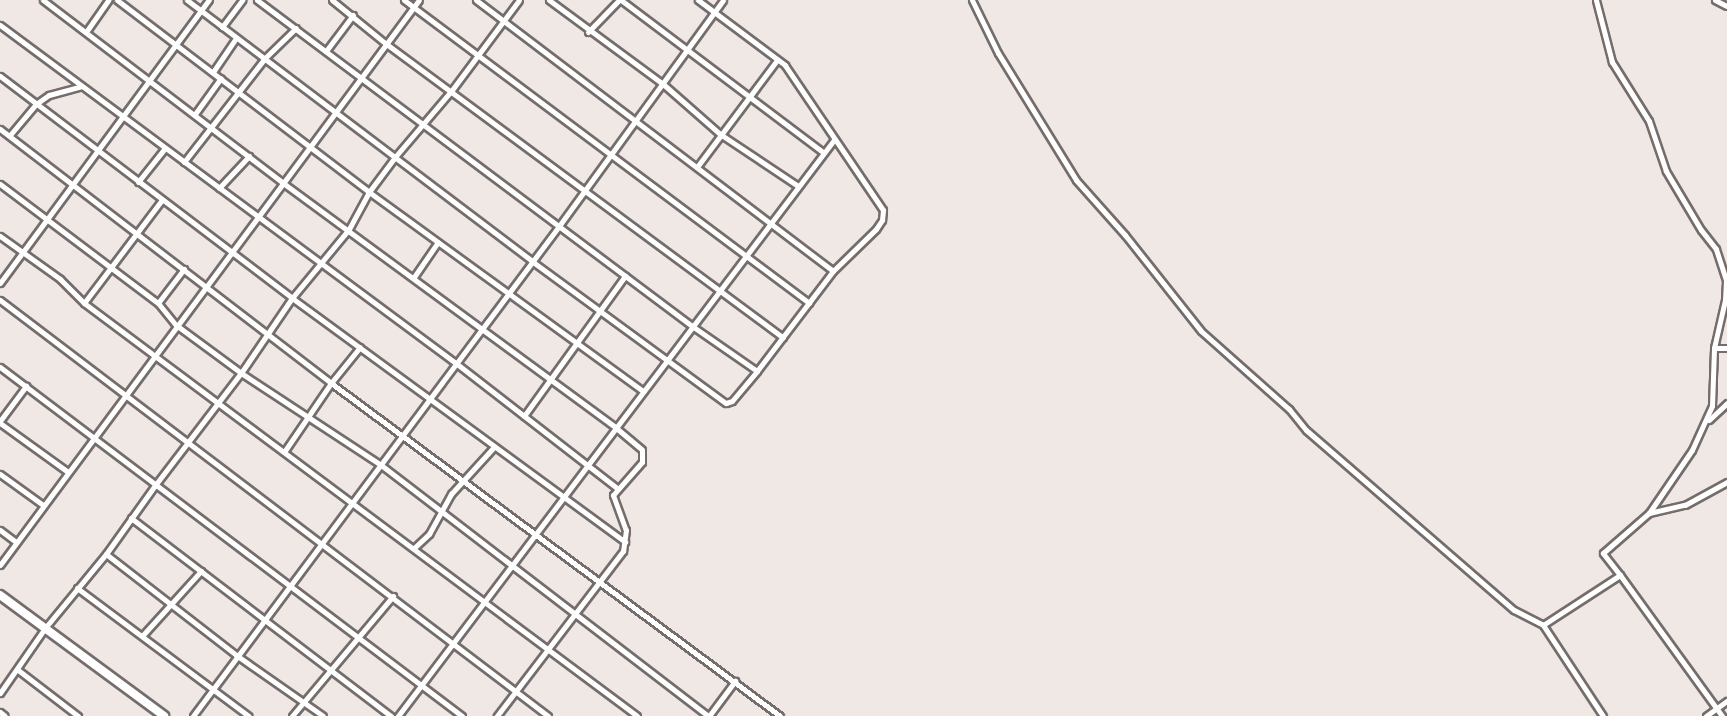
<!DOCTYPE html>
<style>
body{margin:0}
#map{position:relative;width:1727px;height:716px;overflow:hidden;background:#f0e8e5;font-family:"Roboto Condensed",sans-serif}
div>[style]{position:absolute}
.roads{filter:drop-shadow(2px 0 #746d6b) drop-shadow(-2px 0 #746d6b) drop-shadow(0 2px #746d6b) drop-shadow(0 -2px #746d6b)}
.street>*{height:5px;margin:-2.5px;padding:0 2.5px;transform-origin:2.5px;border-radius:2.5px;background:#fff}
.secondary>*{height:8px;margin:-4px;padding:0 4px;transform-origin:4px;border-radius:4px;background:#fff}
span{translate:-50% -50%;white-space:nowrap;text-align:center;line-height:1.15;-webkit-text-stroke:7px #fdf5f2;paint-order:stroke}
</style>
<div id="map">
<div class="roads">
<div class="street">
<i style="left:43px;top:0;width:302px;rotate:37.3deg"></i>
<i style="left:283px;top:183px;width:412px;rotate:36.3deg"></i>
<i style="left:615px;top:427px;width:35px;rotate:40deg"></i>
<i style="left:642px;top:450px;width:12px;rotate:90deg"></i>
<i style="left:642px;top:462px;width:44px;rotate:131.3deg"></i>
<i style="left:613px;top:495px;width:37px;rotate:70deg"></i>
<i style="left:626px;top:530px;width:21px;rotate:98deg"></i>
<i style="left:623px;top:551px;width:208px;rotate:127.4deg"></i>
<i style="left:117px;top:0;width:317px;rotate:37.3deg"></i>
<i style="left:369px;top:192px;width:339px;rotate:36deg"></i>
<i style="left:187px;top:0;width:434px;rotate:37.1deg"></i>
<i style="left:533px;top:262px;width:239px;rotate:36.2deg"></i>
<i style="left:726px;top:403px;width:6px;rotate:-18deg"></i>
<i style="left:732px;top:401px;width:39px;rotate:-50deg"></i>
<i style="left:757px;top:371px;width:126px;rotate:-52.8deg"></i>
<i style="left:833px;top:271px;width:60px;rotate:-44.3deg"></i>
<i style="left:876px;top:229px;width:11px;rotate:-56deg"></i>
<i style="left:882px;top:220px;width:10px;rotate:-84deg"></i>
<i style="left:883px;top:210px;width:175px;rotate:-124.1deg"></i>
<i style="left:785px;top:65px;width:109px;rotate:-143.2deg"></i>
<i style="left:257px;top:0;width:544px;rotate:36.85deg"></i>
<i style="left:692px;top:326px;width:79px;rotate:34.7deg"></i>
<i style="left:332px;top:0;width:68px;rotate:39.1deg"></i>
<i style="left:385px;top:43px;width:495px;rotate:36.5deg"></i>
<i style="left:404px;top:0;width:506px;rotate:36.8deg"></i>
<i style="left:476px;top:0;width:448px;rotate:37.2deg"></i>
<i style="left:549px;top:0;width:142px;rotate:36.4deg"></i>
<i style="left:663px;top:84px;width:76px;rotate:41.3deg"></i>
<i style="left:720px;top:134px;width:94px;rotate:33.7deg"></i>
<i style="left:621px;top:0;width:253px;rotate:37deg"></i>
<i style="left:972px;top:0;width:59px;rotate:63.9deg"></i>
<i style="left:998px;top:53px;width:149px;rotate:58.4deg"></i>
<i style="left:1076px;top:180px;width:74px;rotate:48.3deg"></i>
<i style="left:1125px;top:235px;width:122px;rotate:51.6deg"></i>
<i style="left:1201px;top:331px;width:118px;rotate:41.6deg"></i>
<i style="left:1289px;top:409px;width:27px;rotate:51deg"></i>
<i style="left:1306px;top:430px;width:275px;rotate:40.9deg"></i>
<i style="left:1514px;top:610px;width:33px;rotate:27deg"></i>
<i style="left:1543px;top:625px;width:109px;rotate:56.6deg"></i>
<i style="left:1715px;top:0;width:13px;rotate:27deg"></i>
<i style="left:0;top:25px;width:569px;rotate:36.57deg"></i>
<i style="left:457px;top:364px;width:204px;rotate:37.8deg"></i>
<i style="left:222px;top:27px;width:34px;rotate:-53deg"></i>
<i style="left:86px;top:32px;width:39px;rotate:-55deg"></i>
<i style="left:588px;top:32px;width:45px;rotate:-45.9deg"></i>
<i style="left:326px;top:51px;width:45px;rotate:-53.1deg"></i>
<i style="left:213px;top:72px;width:41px;rotate:-55.9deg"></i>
<i style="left:0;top:76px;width:367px;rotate:37.2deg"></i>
<i style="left:292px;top:298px;width:413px;rotate:36.2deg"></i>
<i style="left:195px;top:114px;width:44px;rotate:-54.2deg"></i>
<i style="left:0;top:129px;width:417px;rotate:37.5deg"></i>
<i style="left:331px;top:383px;width:559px;rotate:36.56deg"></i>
<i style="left:10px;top:135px;width:40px;rotate:-50deg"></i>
<i style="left:36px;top:104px;width:16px;rotate:-35deg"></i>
<i style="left:49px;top:95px;width:34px;rotate:-15deg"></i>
<i style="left:184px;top:162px;width:132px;rotate:-52.1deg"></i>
<i style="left:265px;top:58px;width:43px;rotate:-44.1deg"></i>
<i style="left:697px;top:167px;width:134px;rotate:-53.2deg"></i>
<i style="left:138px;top:182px;width:43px;rotate:-51.5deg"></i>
<i style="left:0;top:184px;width:198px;rotate:37deg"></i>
<i style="left:158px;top:303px;width:28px;rotate:51deg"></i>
<i style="left:176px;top:325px;width:81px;rotate:36.4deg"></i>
<i style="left:241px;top:373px;width:168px;rotate:33.3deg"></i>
<i style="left:381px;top:465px;width:412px;rotate:37.5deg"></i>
<i style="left:219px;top:188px;width:44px;rotate:-46.8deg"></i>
<i style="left:0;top:236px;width:74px;rotate:35.6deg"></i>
<i style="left:60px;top:279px;width:34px;rotate:45deg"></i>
<i style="left:84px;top:303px;width:690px;rotate:36.75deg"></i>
<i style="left:414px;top:277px;width:42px;rotate:-55.6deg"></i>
<i style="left:0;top:283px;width:352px;rotate:-53.6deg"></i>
<i style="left:0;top:300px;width:688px;rotate:37.2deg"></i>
<i style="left:84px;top:303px;width:129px;rotate:-52.9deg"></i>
<i style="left:158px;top:303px;width:43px;rotate:-52.6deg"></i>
<i style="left:1714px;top:348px;width:13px"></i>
<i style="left:0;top:367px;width:579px;rotate:37.07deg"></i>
<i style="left:524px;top:416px;width:173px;rotate:-54.2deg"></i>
<i style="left:1709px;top:420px;width:25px;rotate:-43deg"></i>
<i style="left:0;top:421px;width:44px;rotate:-53.4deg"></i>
<i style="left:0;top:423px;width:84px;rotate:35.8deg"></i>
<i style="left:284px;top:452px;width:83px;rotate:-55.7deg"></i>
<i style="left:331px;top:383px;width:46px;rotate:-51.1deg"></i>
<i style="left:0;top:474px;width:53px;rotate:35.8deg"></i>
<i style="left:1649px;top:513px;width:37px;rotate:-13deg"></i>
<i style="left:1685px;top:505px;width:48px;rotate:-28.7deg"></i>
<i style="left:131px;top:518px;width:327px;rotate:37.3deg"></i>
<i style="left:0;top:530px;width:20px;rotate:37deg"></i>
<i style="left:414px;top:548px;width:21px;rotate:-43deg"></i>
<i style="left:429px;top:534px;width:46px;rotate:-61.2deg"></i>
<i style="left:451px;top:494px;width:62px;rotate:-47.6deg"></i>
<i style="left:106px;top:554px;width:165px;rotate:37.8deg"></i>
<i style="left:236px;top:655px;width:106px;rotate:35deg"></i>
<i style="left:0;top:565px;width:703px;rotate:-53.44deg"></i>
<i style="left:1620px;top:575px;width:174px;rotate:54.1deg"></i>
<i style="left:77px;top:588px;width:214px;rotate:36.7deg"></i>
<i style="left:1543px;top:625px;width:92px;rotate:-33deg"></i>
<i style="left:1620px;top:575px;width:28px;rotate:-128deg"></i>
<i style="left:1603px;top:553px;width:61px;rotate:-41deg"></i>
<i style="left:1649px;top:513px;width:76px;rotate:-55.7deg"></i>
<i style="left:1692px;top:450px;width:48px;rotate:-65.6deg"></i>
<i style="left:1712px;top:406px;width:58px;rotate:-88deg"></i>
<i style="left:1714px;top:348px;width:49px;rotate:-77.1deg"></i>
<i style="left:1725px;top:300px;width:20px;rotate:-87deg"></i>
<i style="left:1726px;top:280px;width:33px;rotate:-108deg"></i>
<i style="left:1716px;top:249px;width:24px;rotate:-128deg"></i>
<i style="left:1701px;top:230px;width:69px;rotate:-120.7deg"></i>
<i style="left:1666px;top:171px;width:53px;rotate:-108.8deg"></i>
<i style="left:1649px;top:121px;width:70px;rotate:-122.1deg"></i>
<i style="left:1612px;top:62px;width:64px;rotate:-104.5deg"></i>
<i style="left:142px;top:636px;width:88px;rotate:-47.8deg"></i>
<i style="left:18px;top:670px;width:76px;rotate:37.5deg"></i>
<i style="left:0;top:693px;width:79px;rotate:-55.3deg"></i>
<i style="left:45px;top:628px;width:96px;rotate:-50.5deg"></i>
<i style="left:106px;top:554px;width:86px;rotate:-54.5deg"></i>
<i style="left:156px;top:484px;width:140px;rotate:-52.6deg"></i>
<i style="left:241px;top:373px;width:91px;rotate:-55.8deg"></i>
<i style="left:292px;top:298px;width:89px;rotate:-50.4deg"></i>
<i style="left:349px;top:229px;width:42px;rotate:-61.6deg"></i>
<i style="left:369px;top:192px;width:44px;rotate:-53.4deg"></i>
<i style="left:395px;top:157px;width:88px;rotate:-49.6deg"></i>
<i style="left:452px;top:90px;width:112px;rotate:-53.3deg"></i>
<i style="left:0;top:712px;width:6px;rotate:39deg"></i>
<i style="left:193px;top:716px;width:612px;rotate:-53.24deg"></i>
<i style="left:559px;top:226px;width:279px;rotate:-54deg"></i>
<i style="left:292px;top:716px;width:157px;rotate:-49.9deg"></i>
<i style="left:398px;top:716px;width:722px;rotate:-52.88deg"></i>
<i style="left:709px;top:716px;width:44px;rotate:-53.4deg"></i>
<i style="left:1706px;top:716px;width:26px;rotate:-36deg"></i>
</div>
<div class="secondary">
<i style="left:0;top:595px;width:204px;rotate:36.4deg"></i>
</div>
</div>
</div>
